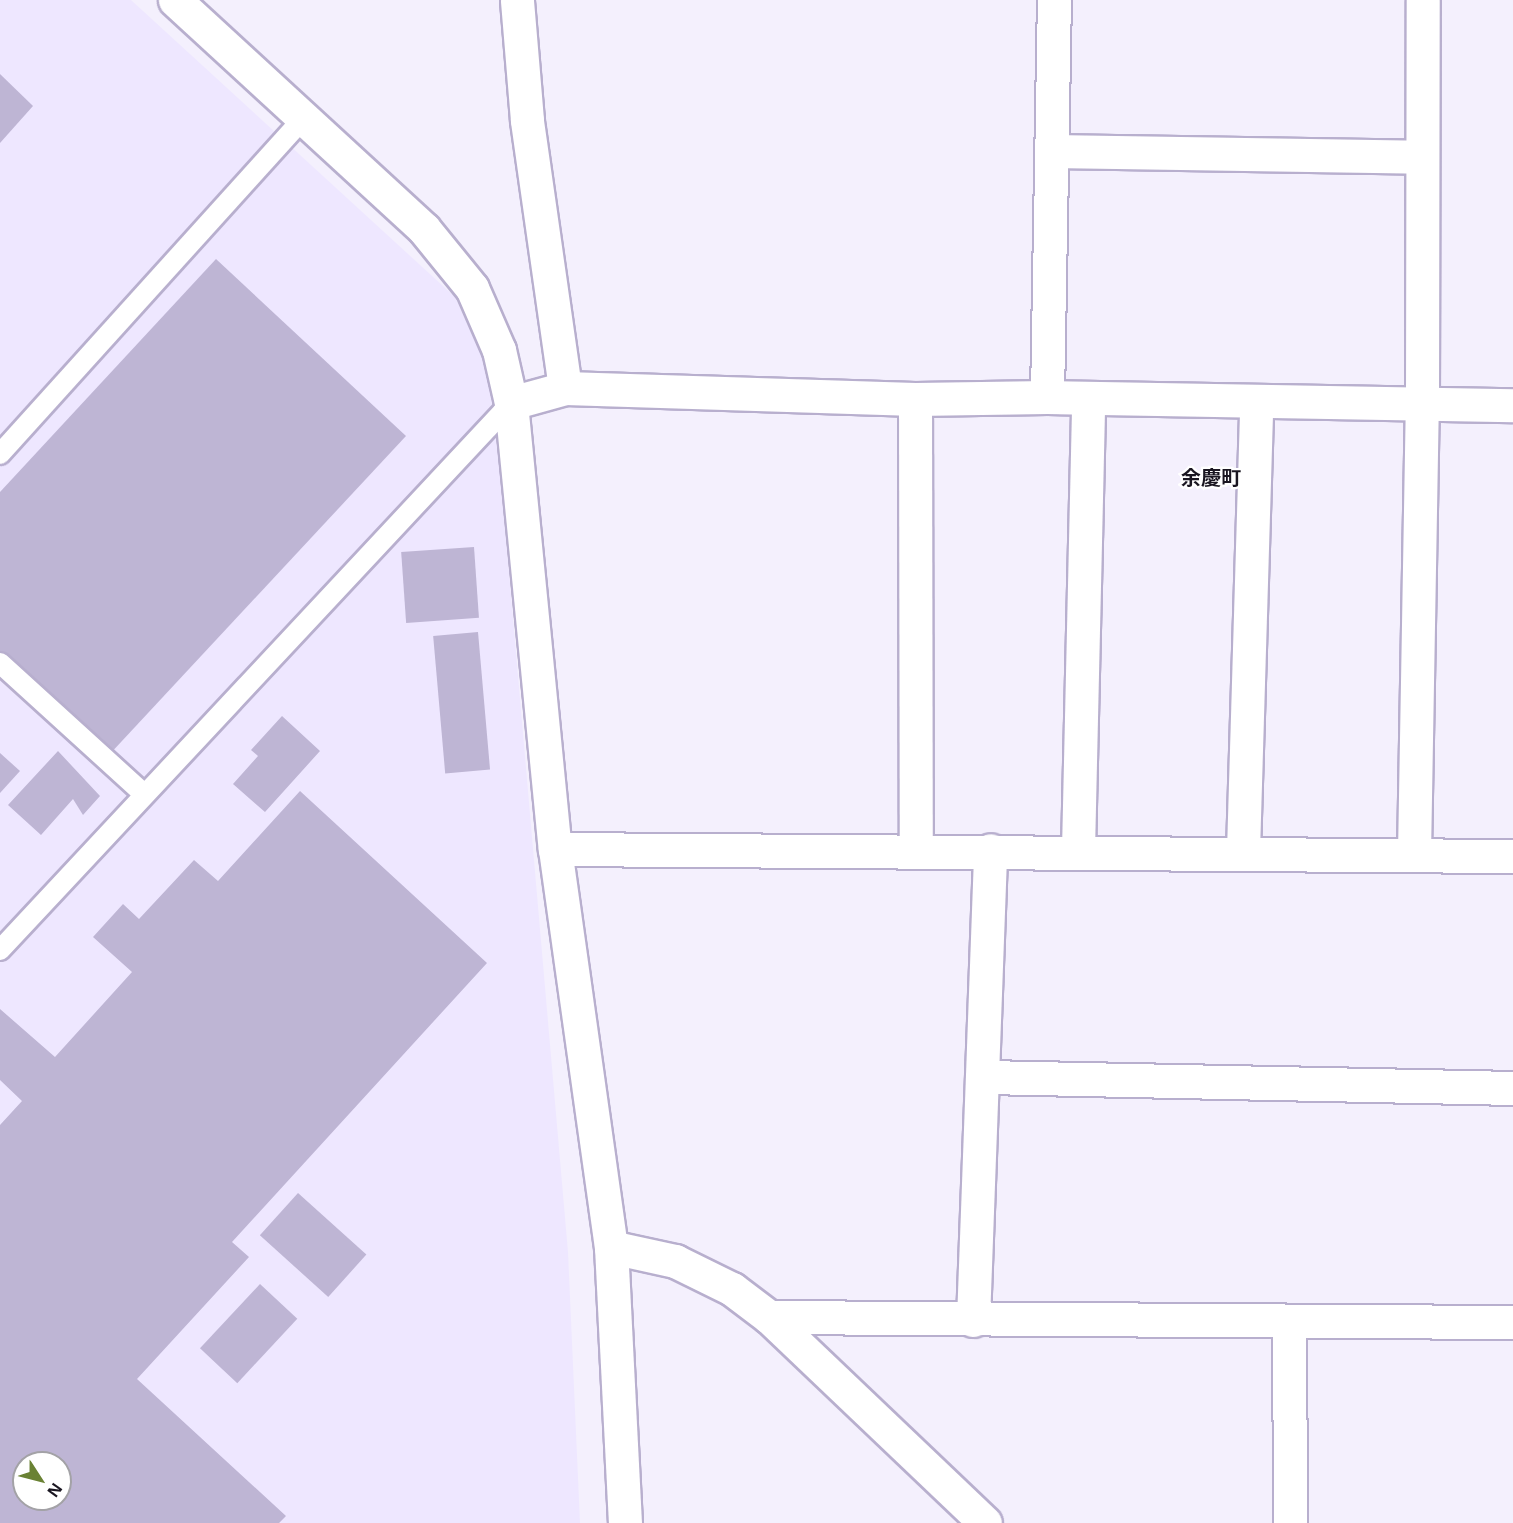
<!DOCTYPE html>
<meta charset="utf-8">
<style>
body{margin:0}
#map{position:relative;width:1513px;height:1523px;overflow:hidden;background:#f4f0fd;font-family:"Open Sans","Noto Sans JP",sans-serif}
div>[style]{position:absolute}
.built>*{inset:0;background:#eee7ff}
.building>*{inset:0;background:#beb5d4;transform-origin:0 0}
.roads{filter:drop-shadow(2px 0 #b8afce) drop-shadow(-2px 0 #b8afce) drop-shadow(0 2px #b8afce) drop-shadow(0 -2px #b8afce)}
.lane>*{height:20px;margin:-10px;padding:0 10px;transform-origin:10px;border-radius:10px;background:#fff}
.street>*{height:33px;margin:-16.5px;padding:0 16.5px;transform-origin:16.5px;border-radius:16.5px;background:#fff}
.secondary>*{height:33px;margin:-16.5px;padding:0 16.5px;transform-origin:16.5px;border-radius:16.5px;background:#fff}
span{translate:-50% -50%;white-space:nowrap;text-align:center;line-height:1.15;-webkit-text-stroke:4.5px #fff;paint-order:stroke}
.neighbourhood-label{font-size:20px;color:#1a1621;font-weight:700}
.north{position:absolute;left:12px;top:1451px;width:60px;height:60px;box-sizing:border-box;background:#fff;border:2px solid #a3a2a6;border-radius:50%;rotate:126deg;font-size:16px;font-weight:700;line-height:24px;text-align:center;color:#1a1621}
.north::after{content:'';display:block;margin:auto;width:21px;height:27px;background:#6a8234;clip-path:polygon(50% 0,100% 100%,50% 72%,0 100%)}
</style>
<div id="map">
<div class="built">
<i style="clip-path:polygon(evenodd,0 0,131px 0,455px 297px,485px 359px,494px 399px,568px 1252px,580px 1523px,0 1523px,0 0,24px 1463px,60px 1463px,60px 1499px,24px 1499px,24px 1463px)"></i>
</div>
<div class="building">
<i style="clip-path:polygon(0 74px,33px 106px,0 143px)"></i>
<i style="clip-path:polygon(216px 259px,406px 436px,108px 756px,0 655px,0 492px)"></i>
<i style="left:474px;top:547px;width:71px;height:73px;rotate:86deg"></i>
<i style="left:478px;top:632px;width:138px;height:45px;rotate:85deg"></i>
<i style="clip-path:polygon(282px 716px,320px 751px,265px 812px,233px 784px,258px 756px,251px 750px)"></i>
<i style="clip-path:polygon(58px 751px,100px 796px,83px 815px,73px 799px,41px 835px,8px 805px)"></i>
<i style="clip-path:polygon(0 753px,20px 771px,0 793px)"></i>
<i style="clip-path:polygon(evenodd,300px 791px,487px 963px,232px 1242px,249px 1257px,137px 1379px,286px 1516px,279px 1523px,0 1523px,0 1125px,22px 1101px,0 1080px,0 1009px,55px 1057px,132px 972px,93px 937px,123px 904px,139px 919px,194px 860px,218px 881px,300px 791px,24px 1463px,60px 1463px,60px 1499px,24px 1499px,24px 1463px)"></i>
<i style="left:298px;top:1193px;width:92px;height:57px;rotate:42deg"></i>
<i style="left:260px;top:1284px;width:51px;height:88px;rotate:43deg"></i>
</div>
<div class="roads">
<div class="lane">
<i style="left:0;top:454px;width:452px;rotate:-47.9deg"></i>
<i style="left:0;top:663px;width:195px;rotate:42.3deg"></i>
<i style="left:0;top:950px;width:749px;rotate:-46.95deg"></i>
</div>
<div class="street">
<i style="left:1052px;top:151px;width:369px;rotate:0.9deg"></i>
<i style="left:1047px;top:397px;width:397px;rotate:-89deg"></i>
<i style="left:915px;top:399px;width:451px;rotate:89.9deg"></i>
<i style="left:511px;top:403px;width:56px;rotate:-15.5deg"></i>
<i style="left:565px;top:388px;width:271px;rotate:-98.1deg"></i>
<i style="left:527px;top:120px;width:120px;rotate:-94.8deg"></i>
<i style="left:555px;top:849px;width:958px;rotate:0.42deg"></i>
<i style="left:1078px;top:850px;width:451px;rotate:-88.7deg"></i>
<i style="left:1243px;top:851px;width:450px;rotate:-88.3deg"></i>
<i style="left:1414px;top:854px;width:450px;rotate:-89deg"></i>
<i style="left:1422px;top:404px;width:404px;rotate:-89.9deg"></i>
<i style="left:985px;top:1077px;width:528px;rotate:1.19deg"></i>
<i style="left:769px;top:1317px;width:744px;rotate:0.39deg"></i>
<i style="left:973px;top:1320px;width:470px;rotate:-87.9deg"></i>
<i style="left:1289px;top:1321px;width:202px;rotate:89.7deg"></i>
</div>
<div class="secondary">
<i style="left:175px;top:0;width:338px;rotate:42.6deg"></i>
<i style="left:424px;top:229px;width:76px;rotate:50.9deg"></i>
<i style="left:472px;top:288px;width:68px;rotate:66.5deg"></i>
<i style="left:499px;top:350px;width:54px;rotate:77.2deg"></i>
<i style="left:511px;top:403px;width:448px;rotate:84.4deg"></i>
<i style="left:555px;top:849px;width:402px;rotate:82deg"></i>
<i style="left:611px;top:1247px;width:276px;rotate:87.1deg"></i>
<i style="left:565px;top:388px;width:350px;rotate:1.8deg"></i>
<i style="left:915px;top:399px;width:132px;rotate:-0.9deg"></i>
<i style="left:1047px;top:397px;width:466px;rotate:1deg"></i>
<i style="left:611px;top:1247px;width:66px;rotate:12.3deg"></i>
<i style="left:675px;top:1261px;width:64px;rotate:26.2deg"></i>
<i style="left:732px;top:1289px;width:46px;rotate:37.1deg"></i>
<i style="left:769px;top:1317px;width:298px;rotate:43.6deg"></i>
</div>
</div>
<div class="neighbourhood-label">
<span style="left:1211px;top:477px">余慶町</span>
</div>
<div class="north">N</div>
</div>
